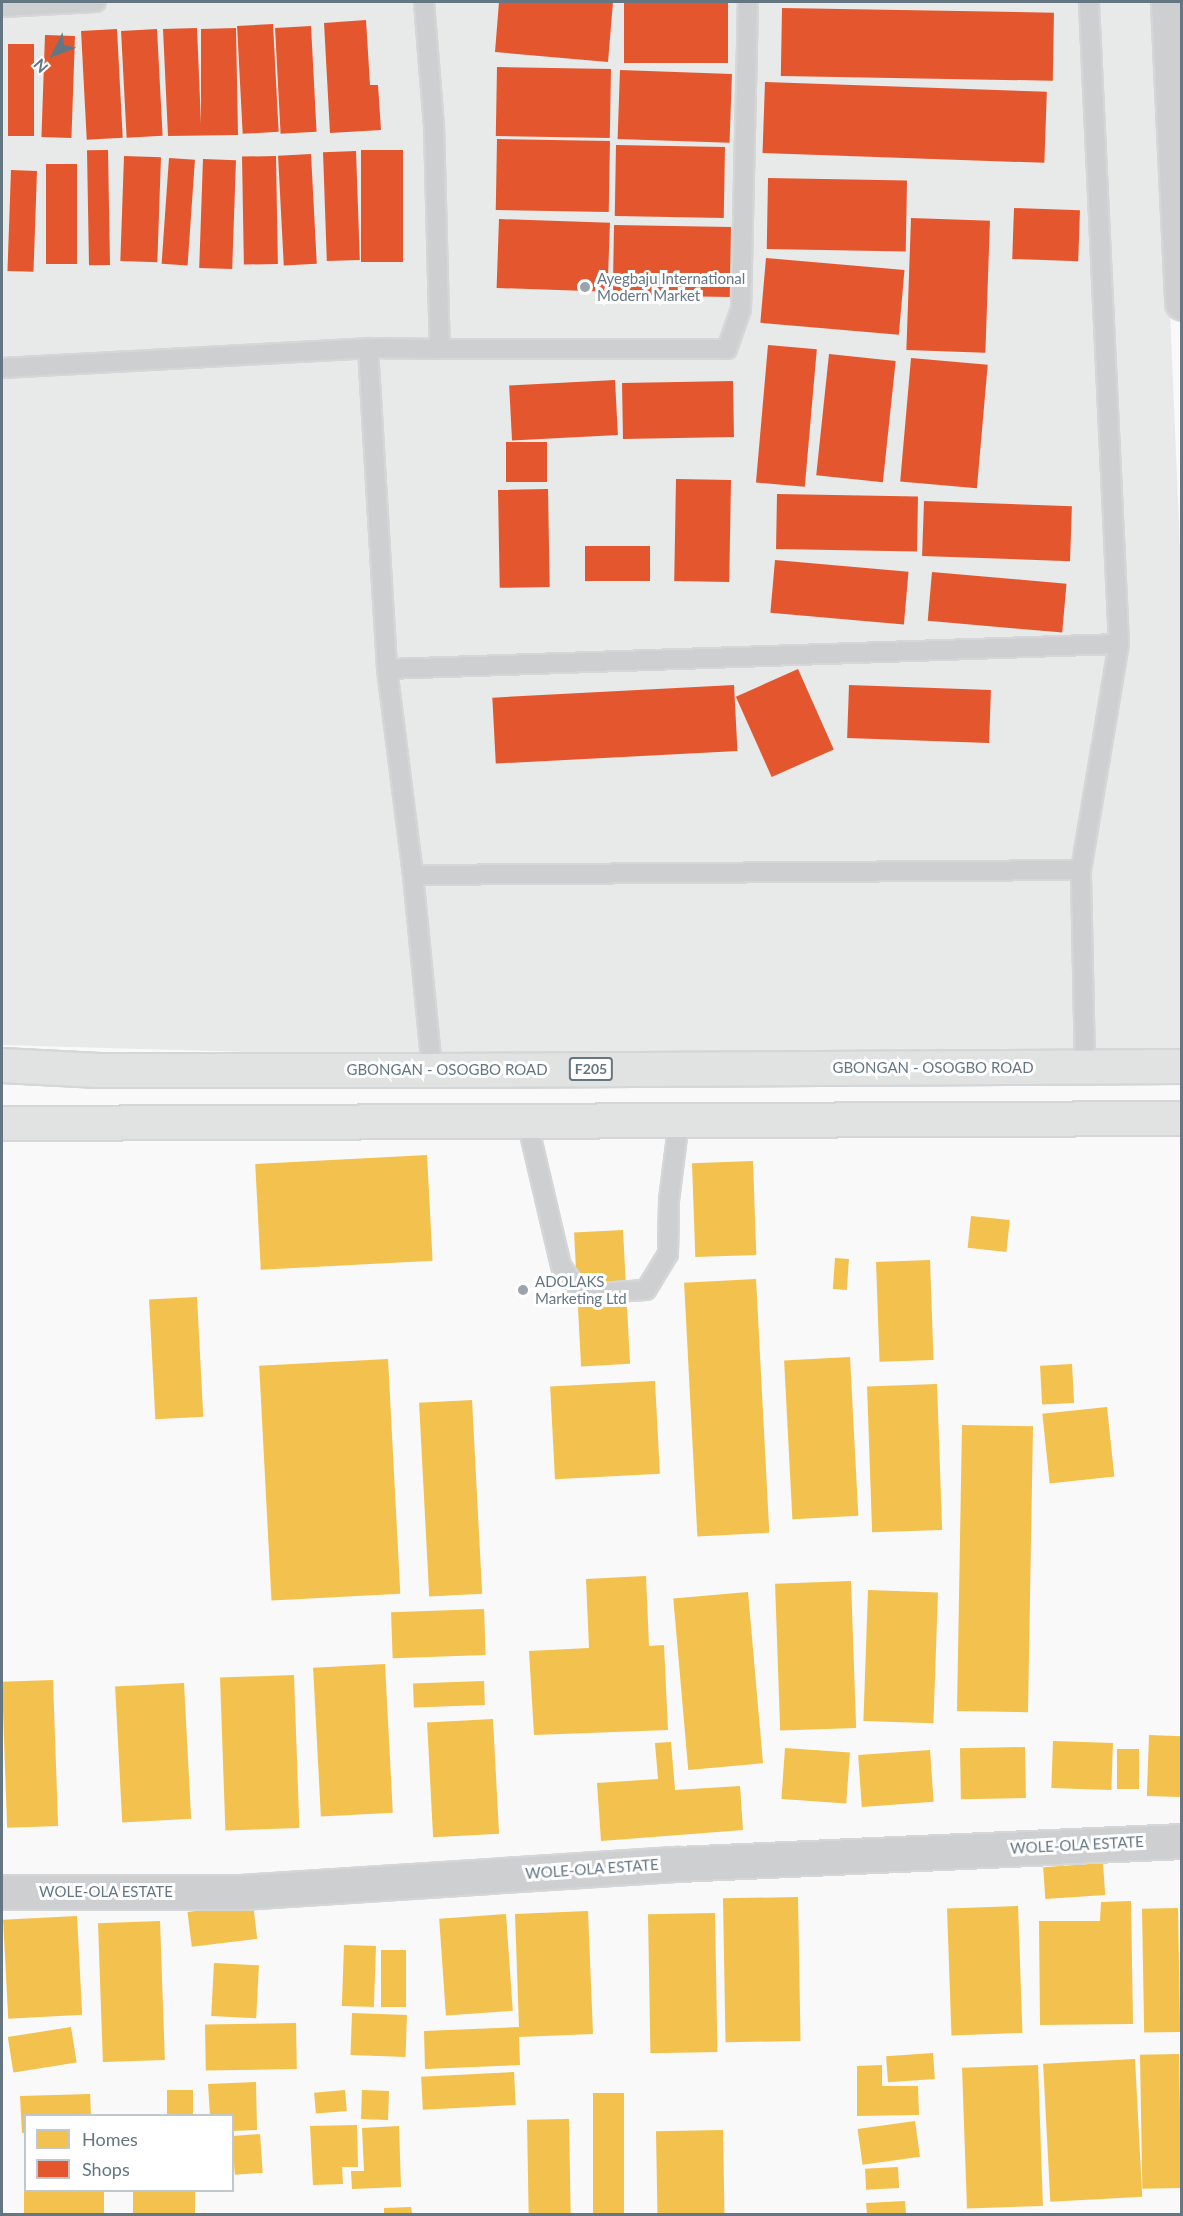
<!DOCTYPE html>
<style>
body{margin:0}
#map{position:relative;width:1183px;height:2216px;overflow:hidden;background:#f9f9f9;font-family:Lato,sans-serif}
div>[style]{position:absolute}
.built>*{inset:0;background:#e8e9e9}
.homes>*{inset:0;background:#f2c14e;transform-origin:0 0}
.shops>*{inset:0;background:#e4572e;transform-origin:0 0}
.roads{filter:drop-shadow(2px 0 #d5d6d7) drop-shadow(-2px 0 #d5d6d7) drop-shadow(0 2px #d5d6d7) drop-shadow(0 -2px #d5d6d7)}
.lane>*{height:18px;margin:-9px;padding:0 9px;transform-origin:9px;border-radius:9px;background:#cecfd0}
.street>*{height:33px;margin:-16.5px;padding:0 16.5px;transform-origin:16.5px;border-radius:16.5px;background:#cecfd0}
.primary>*{height:33px;margin:-16.5px;padding:0 16.5px;transform-origin:16.5px;border-radius:16.5px;background:#e1e2e2}
.dots>*{width:16px;height:16px;translate:-50% -50%;box-sizing:border-box;border:3px solid #fff;border-radius:50%}
span{translate:-50% -50%;white-space:nowrap;text-align:center;line-height:1.15;-webkit-text-stroke:6px #fff;paint-order:stroke}
.shield-label span{padding:2px 4px;background:#fff;border:2px solid;border-radius:4px;-webkit-text-stroke-width:0}
.shield-label{font-size:14px;color:#657683;font-weight:700}
.poi-label{font-size:15px;color:#657683}
.left{translate:0 -50%;text-align:left}
.street-label{font-size:15px;color:#657683}
.frame{position:absolute;inset:0;border:3px solid #657683;pointer-events:none}
.legend{position:absolute;left:24px;top:2114px;width:210px;height:78px;box-sizing:border-box;background:#fff;border:2px solid #c1c8cd;margin:0;padding:8px 10px;list-style:none;font-size:18px;color:#657683}
.legend li{display:flex;align-items:center;gap:12px;height:30px}
.legend b{width:30px;border:2px solid #c1c8cd}
.north{position:absolute;left:24px;top:24px;width:60px;height:60px;-webkit-text-stroke:4px #fff;paint-order:stroke;rotate:228deg;font-size:16px;font-weight:700;line-height:24px;text-align:center;color:#657683}
.north::after{content:'';display:block;margin:auto;width:21px;height:27px;background:#657683;clip-path:polygon(50% 0,100% 100%,50% 72%,0 100%)}
</style>
<div id="map">
<div class="built">
<i style="clip-path:polygon(2px 2px,1157px 2px,1181px 573px,1181px 1056px,455px 1058px,2px 1045px)"></i>
</div>
<div class="homes">
<i style="left:427px;top:1155px;width:106px;height:172px;rotate:87deg"></i>
<i style="left:753px;top:1161px;width:94px;height:61px;rotate:88deg"></i>
<i style="left:971px;top:1216px;width:39px;height:32px;rotate:6deg"></i>
<i style="left:623px;top:1230px;width:134px;height:49px;rotate:87deg"></i>
<i style="left:835px;top:1258px;width:14px;height:31px;rotate:4deg"></i>
<i style="left:930px;top:1260px;width:100px;height:54px;rotate:88deg"></i>
<i style="left:756px;top:1279px;width:254px;height:72px;rotate:87deg"></i>
<i style="left:197px;top:1297px;width:120px;height:48px;rotate:87deg"></i>
<i style="left:850px;top:1357px;width:159px;height:66px;rotate:87deg"></i>
<i style="left:388px;top:1359px;width:235px;height:129px;rotate:87deg"></i>
<i style="left:1072px;top:1364px;width:39px;height:32px;rotate:87deg"></i>
<i style="left:655px;top:1381px;width:93px;height:105px;rotate:87deg"></i>
<i style="left:937px;top:1384px;width:146px;height:70px;rotate:88deg"></i>
<i style="left:472px;top:1400px;width:194px;height:53px;rotate:87deg"></i>
<i style="left:1107px;top:1407px;width:70px;height:65px;rotate:84deg"></i>
<i style="left:962px;top:1425px;width:71px;height:286px;rotate:1deg"></i>
<i style="clip-path:polygon(646px 1576px,649px 1646px,664px 1645px,668px 1730px,534px 1735px,529px 1651px,589px 1648px,586px 1579px)"></i>
<i style="left:851px;top:1581px;width:147px;height:76px;rotate:88deg"></i>
<i style="left:868px;top:1590px;width:70px;height:131px;rotate:2deg"></i>
<i style="left:748px;top:1592px;width:172px;height:75px;rotate:85deg"></i>
<i style="left:484px;top:1609px;width:46px;height:93px;rotate:88deg"></i>
<i style="left:385px;top:1664px;width:149px;height:72px;rotate:87deg"></i>
<i style="left:294px;top:1675px;width:153px;height:74px;rotate:88deg"></i>
<i style="left:53px;top:1680px;width:146px;height:51px;rotate:88deg"></i>
<i style="left:484px;top:1681px;width:24px;height:71px;rotate:88deg"></i>
<i style="left:184px;top:1683px;width:136px;height:69px;rotate:87deg"></i>
<i style="left:493px;top:1719px;width:115px;height:66px;rotate:87deg"></i>
<i style="left:1149px;top:1735px;width:33px;height:61px;rotate:2deg"></i>
<i style="left:1053px;top:1741px;width:60px;height:47px;rotate:2deg"></i>
<i style="clip-path:polygon(671px 1742px,675px 1790px,740px 1786px,743px 1830px,601px 1841px,597px 1783px,658px 1779px,655px 1743px)"></i>
<i style="left:1025px;top:1747px;width:51px;height:65px;rotate:89deg"></i>
<i style="left:785px;top:1748px;width:65px;height:51px;rotate:4deg"></i>
<i style="left:1117px;top:1749px;width:22px;height:40px"></i>
<i style="left:930px;top:1750px;width:52px;height:72px;rotate:86deg"></i>
<i style="left:1103px;top:1863px;width:32px;height:60px;rotate:86deg"></i>
<i style="left:798px;top:1897px;width:144px;height:75px;rotate:89deg"></i>
<i style="clip-path:polygon(1131px 1901px,1133px 2024px,1040px 2025px,1039px 1921px,1100px 1921px,1101px 1902px)"></i>
<i style="left:253px;top:1904px;width:35px;height:66px;rotate:83deg"></i>
<i style="left:1018px;top:1906px;width:127px;height:71px;rotate:88deg"></i>
<i style="left:1178px;top:1908px;width:124px;height:36px;rotate:89deg"></i>
<i style="clip-path:polygon(588px 1911px,593px 2034px,519px 2037px,520px 2065px,425px 2069px,424px 2031px,519px 2027px,515px 1914px)"></i>
<i style="left:715px;top:1913px;width:139px;height:67px;rotate:89deg"></i>
<i style="left:506px;top:1914px;width:97px;height:67px;rotate:86deg"></i>
<i style="left:77px;top:1916px;width:99px;height:74px;rotate:87deg"></i>
<i style="left:160px;top:1921px;width:139px;height:62px;rotate:88deg"></i>
<i style="left:344px;top:1945px;width:32px;height:61px;rotate:2deg"></i>
<i style="left:381px;top:1950px;width:25px;height:57px"></i>
<i style="left:214px;top:1963px;width:45px;height:53px;rotate:3deg"></i>
<i style="left:352px;top:2013px;width:55px;height:42px;rotate:2deg"></i>
<i style="left:296px;top:2023px;width:46px;height:91px;rotate:89deg"></i>
<i style="left:71px;top:2027px;width:36px;height:64px;rotate:81deg"></i>
<i style="left:933px;top:2053px;width:26px;height:47px;rotate:86deg"></i>
<i style="left:1179px;top:2054px;width:134px;height:39px;rotate:89deg"></i>
<i style="left:1135px;top:2059px;width:138px;height:92px;rotate:87deg"></i>
<i style="clip-path:polygon(882px 2065px,882px 2086px,918px 2086px,919px 2115px,857px 2116px,857px 2066px)"></i>
<i style="left:1038px;top:2065px;width:141px;height:76px;rotate:88deg"></i>
<i style="left:514px;top:2072px;width:33px;height:93px;rotate:87deg"></i>
<i style="clip-path:polygon(256px 2082px,257px 2130px,232px 2131px,232px 2116px,210px 2116px,208px 2084px)"></i>
<i style="left:167px;top:2090px;width:26px;height:26px"></i>
<i style="left:345px;top:2090px;width:21px;height:31px;rotate:85deg"></i>
<i style="left:362px;top:2090px;width:27px;height:29px;rotate:2deg"></i>
<i style="left:593px;top:2093px;width:31px;height:120px"></i>
<i style="clip-path:polygon(90px 2094px,91px 2116px,26px 2116px,26px 2133px,22px 2133px,20px 2096px)"></i>
<i style="left:569px;top:2119px;width:95px;height:42px;rotate:89deg"></i>
<i style="left:915px;top:2121px;width:36px;height:58px;rotate:82deg"></i>
<i style="clip-path:polygon(357px 2125px,358px 2167px,342px 2167px,343px 2184px,313px 2185px,310px 2126px)"></i>
<i style="clip-path:polygon(399px 2126px,401px 2187px,352px 2189px,351px 2171px,364px 2171px,362px 2128px)"></i>
<i style="left:723px;top:2130px;width:84px;height:67px;rotate:89deg"></i>
<i style="left:260px;top:2134px;width:39px;height:28px;rotate:86deg"></i>
<i style="left:898px;top:2167px;width:21px;height:33px;rotate:87deg"></i>
<i style="left:24px;top:2190px;width:80px;height:24px"></i>
<i style="left:133px;top:2190px;width:62px;height:24px"></i>
<i style="clip-path:polygon(905px 2201px,906px 2214px,867px 2214px,866px 2203px)"></i>
<i style="clip-path:polygon(411px 2207px,412px 2214px,384px 2214px,384px 2208px)"></i>
</div>
<div class="shops">
<i style="clip-path:polygon(499px 2px,613px 2px,608px 62px,495px 52px)"></i>
<i style="left:624px;top:2px;width:104px;height:61px"></i>
<i style="left:782px;top:8px;width:272px;height:68px;rotate:1deg"></i>
<i style="clip-path:polygon(366px 20px,370px 85px,378px 85px,381px 130px,330px 133px,324px 23px)"></i>
<i style="left:273px;top:24px;width:108px;height:36px;rotate:87deg"></i>
<i style="left:311px;top:26px;width:106px;height:36px;rotate:87deg"></i>
<i style="clip-path:polygon(197px 28px,201px 124px,201px 29px,236px 28px,238px 135px,168px 136px,163px 29px)"></i>
<i style="left:117px;top:29px;width:109px;height:36px;rotate:87deg"></i>
<i style="left:157px;top:29px;width:107px;height:36px;rotate:87deg"></i>
<i style="left:45px;top:35px;width:30px;height:102px;rotate:2deg"></i>
<i style="left:8px;top:44px;width:26px;height:92px"></i>
<i style="left:497px;top:67px;width:114px;height:69px;rotate:1deg"></i>
<i style="left:620px;top:70px;width:112px;height:69px;rotate:2deg"></i>
<i style="left:765px;top:82px;width:282px;height:71px;rotate:2deg"></i>
<i style="left:497px;top:139px;width:113px;height:71px;rotate:1deg"></i>
<i style="left:616px;top:145px;width:109px;height:71px;rotate:1deg"></i>
<i style="left:108px;top:150px;width:115px;height:21px;rotate:89deg"></i>
<i style="left:361px;top:150px;width:42px;height:112px"></i>
<i style="left:356px;top:151px;width:109px;height:33px;rotate:88deg"></i>
<i style="left:311px;top:154px;width:110px;height:33px;rotate:87deg"></i>
<i style="left:124px;top:156px;width:37px;height:105px;rotate:2deg"></i>
<i style="left:276px;top:156px;width:108px;height:34px;rotate:89deg"></i>
<i style="left:169px;top:158px;width:26px;height:106px;rotate:4deg"></i>
<i style="left:203px;top:159px;width:33px;height:109px;rotate:2deg"></i>
<i style="left:46px;top:164px;width:31px;height:100px"></i>
<i style="left:11px;top:170px;width:26px;height:101px;rotate:2deg"></i>
<i style="left:768px;top:178px;width:139px;height:71px;rotate:1deg"></i>
<i style="left:1014px;top:208px;width:66px;height:51px;rotate:2deg"></i>
<i style="left:911px;top:218px;width:79px;height:132px;rotate:2deg"></i>
<i style="left:499px;top:219px;width:111px;height:69px;rotate:2deg"></i>
<i style="left:614px;top:225px;width:117px;height:70px;rotate:1deg"></i>
<i style="left:766px;top:258px;width:139px;height:65px;rotate:5deg"></i>
<i style="left:768px;top:345px;width:49px;height:138px;rotate:5deg"></i>
<i style="left:829px;top:354px;width:67px;height:122px;rotate:6deg"></i>
<i style="left:911px;top:358px;width:77px;height:124px;rotate:5deg"></i>
<i style="left:615px;top:380px;width:55px;height:106px;rotate:87deg"></i>
<i style="left:733px;top:381px;width:56px;height:111px;rotate:89deg"></i>
<i style="left:506px;top:442px;width:41px;height:40px"></i>
<i style="left:676px;top:479px;width:55px;height:102px;rotate:1deg"></i>
<i style="left:548px;top:489px;width:98px;height:50px;rotate:89deg"></i>
<i style="left:777px;top:494px;width:141px;height:55px;rotate:1deg"></i>
<i style="left:924px;top:501px;width:148px;height:55px;rotate:2deg"></i>
<i style="left:585px;top:546px;width:65px;height:35px"></i>
<i style="left:775px;top:560px;width:134px;height:53px;rotate:5deg"></i>
<i style="left:932px;top:572px;width:135px;height:49px;rotate:5deg"></i>
<i style="left:798px;top:669px;width:88px;height:68px;rotate:66deg"></i>
<i style="left:734px;top:685px;width:66px;height:242px;rotate:87deg"></i>
<i style="left:849px;top:685px;width:142px;height:53px;rotate:2deg"></i>
</div>
<div class="roads">
<div class="lane">
<i style="left:424px;top:2px;width:124px;rotate:85.4deg"></i>
<i style="left:434px;top:126px;width:223px;rotate:88.5deg"></i>
<i style="left:440px;top:349px;width:72px;rotate:-179.2deg"></i>
<i style="left:368px;top:348px;width:322px;rotate:86.6deg"></i>
<i style="left:387px;top:669px;width:208px;rotate:82.8deg"></i>
<i style="left:413px;top:875px;width:196px;rotate:84.4deg"></i>
<i style="left:2px;top:7px;width:94px;rotate:-3deg"></i>
<i style="left:440px;top:349px;width:287px"></i>
<i style="left:727px;top:349px;width:42px;rotate:-70.7deg"></i>
<i style="left:741px;top:309px;width:307px;rotate:-88.7deg"></i>
<i style="left:2px;top:368px;width:367px;rotate:-3.1deg"></i>
<i style="left:387px;top:669px;width:732px;rotate:-1.96deg"></i>
<i style="left:413px;top:875px;width:668px;rotate:-0.43deg"></i>
<i style="left:1085px;top:1067px;width:197px;rotate:-91.2deg"></i>
<i style="left:1081px;top:870px;width:229px;rotate:-80.5deg"></i>
<i style="left:1119px;top:644px;width:643px;rotate:-92.68deg"></i>
<i style="left:527px;top:1121px;width:149px;rotate:76.8deg"></i>
<i style="left:561px;top:1266px;width:34px;rotate:54deg"></i>
<i style="left:581px;top:1294px;width:65px;rotate:-3.5deg"></i>
<i style="left:646px;top:1290px;width:42px;rotate:-58.6deg"></i>
<i style="left:668px;top:1254px;width:54px;rotate:-88.9deg"></i>
<i style="left:669px;top:1200px;width:80px;rotate:-82.8deg"></i>
</div>
<div class="street">
<i style="left:1168px;top:2px;width:301px;rotate:87.3deg"></i>
<i style="left:2px;top:1892px;width:239px"></i>
<i style="left:241px;top:1892px;width:438px;rotate:-3.7deg"></i>
<i style="left:678px;top:1864px;width:505px;rotate:-2.61deg"></i>
</div>
<div class="primary">
<i style="left:2px;top:1065px;width:96px;rotate:3deg"></i>
<i style="left:98px;top:1070px;width:334px"></i>
<i style="left:432px;top:1070px;width:750px;rotate:-0.31deg"></i>
<i style="left:2px;top:1123px;width:1180px;rotate:-0.24deg"></i>
</div>
</div>
<div class="dots">
<i style="left:585px;top:287px;background:#99a4ac"></i>
<i style="left:523px;top:1290px;background:#99a4ac"></i>
</div>
<div class="shield-label">
<span style="left:591px;top:1069px">F205</span>
</div>
<div class="poi-label">
<span class="left" style="left:597px;top:287px">Ayegbaju International<br>Modern Market</span>
<span class="left" style="left:535px;top:1290px">ADOLAKS<br>Marketing Ltd</span>
</div>
<div class="street-label">
<span style="left:933px;top:1068px">GBONGAN - OSOGBO ROAD</span>
<span style="left:447px;top:1070px">GBONGAN - OSOGBO ROAD</span>
<span style="left:1077px;top:1845px;rotate:-3deg">WOLE-OLA ESTATE</span>
<span style="left:592px;top:1869px;rotate:-4deg">WOLE-OLA ESTATE</span>
<span style="left:106px;top:1892px">WOLE-OLA ESTATE</span>
</div>
<div class="frame"></div>
<ul class="legend">
<li><b style="height:16px;background:#f2c14e"></b>Homes</li>
<li><b style="height:16px;background:#e4572e"></b>Shops</li>
</ul>
<div class="north">N</div>
</div>
